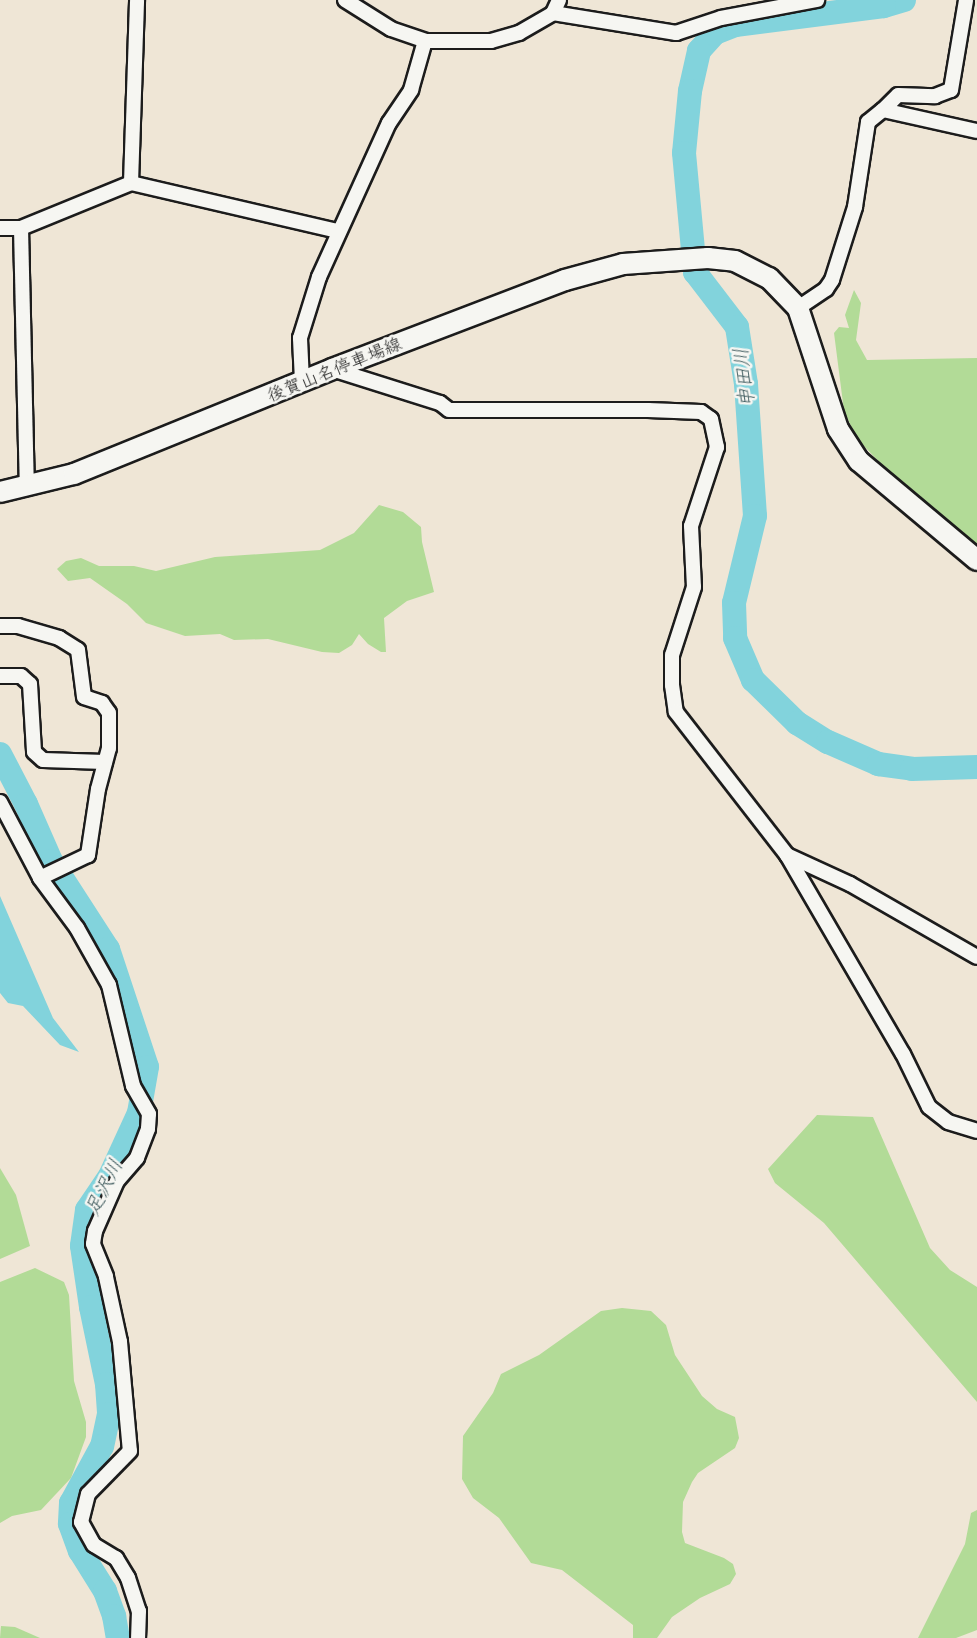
<!DOCTYPE html>
<meta charset="utf-8">
<style>
body{margin:0}
#map{position:relative;width:977px;height:1638px;overflow:hidden;background:#efe6d6;font-family:"Playpen Sans","Klee One",sans-serif}
div>[style]{position:absolute}
.green>*{inset:0;background:#b2db97}
.water>*{inset:0;background:#82d3dc}
.river>*{height:24px;margin:-12px;padding:0 12px;transform-origin:12px;border-radius:12px;background:#82d3dc}
.roads{filter:drop-shadow(2px 0 #1c1c1c) drop-shadow(-2px 0 #1c1c1c) drop-shadow(0 2px #1c1c1c) drop-shadow(0 -2px #1c1c1c)}
.minor>*{height:14px;margin:-7px;padding:0 7px;transform-origin:7px;border-radius:7px;background:#f6f6f2}
.secondary>*{height:20px;margin:-10px;padding:0 10px;transform-origin:10px;border-radius:10px;background:#f6f6f2}
span{translate:-50% -50%;white-space:nowrap;text-align:center;line-height:1.15;-webkit-text-stroke:5px #f6f6f2;paint-order:stroke}
.street-label{font-size:18px;color:#1c1c1c}
.water-label{font-size:20px;color:#405c5f;font-style:italic}
</style>
<div id="map">
<div class="green">
<i style="clip-path:polygon(854px 290px,861px 303px,856px 340px,867px 360px,977px 358px,977px 548px,897px 480px,857px 439px,844px 411px,834px 333px,839px 327px,849px 328px,845px 315px)"></i>
<i style="clip-path:polygon(379px 505px,403px 512px,421px 527px,422px 542px,434px 592px,407px 601px,384px 618px,386px 652px,381px 652px,368px 644px,359px 634px,352px 645px,339px 653px,322px 652px,268px 639px,234px 640px,220px 634px,185px 636px,146px 623px,127px 604px,90px 578px,68px 581px,57px 569px,66px 561px,81px 558px,99px 566px,134px 566px,156px 571px,215px 557px,320px 550px,354px 533px)"></i>
<i style="clip-path:polygon(817px 1115px,873px 1117px,930px 1248px,950px 1270px,977px 1287px,977px 1402px,824px 1223px,775px 1183px,768px 1169px)"></i>
<i style="clip-path:polygon(0 1168px,16px 1195px,30px 1246px,0 1259px)"></i>
<i style="clip-path:polygon(35px 1268px,64px 1282px,69px 1295px,74px 1381px,86px 1422px,86px 1437px,71px 1478px,41px 1510px,12px 1516px,0 1523px,0 1282px)"></i>
<i style="clip-path:polygon(622px 1308px,651px 1311px,666px 1325px,675px 1355px,702px 1396px,717px 1409px,735px 1417px,739px 1438px,735px 1448px,698px 1473px,692px 1482px,683px 1502px,682px 1532px,685px 1543px,724px 1558px,733px 1564px,736px 1574px,730px 1584px,700px 1598px,672px 1617px,657px 1638px,633px 1638px,633px 1625px,562px 1570px,531px 1563px,499px 1518px,473px 1498px,462px 1479px,463px 1436px,493px 1393px,501px 1374px,539px 1355px,601px 1311px)"></i>
<i style="clip-path:polygon(977px 1510px,977px 1630px,956px 1638px,918px 1638px,965px 1544px,971px 1513px)"></i>
<i style="clip-path:polygon(1px 1626px,15px 1627px,40px 1638px,0 1638px)"></i>
</div>
<div class="water">
<i style="clip-path:polygon(0 896px,53px 1018px,79px 1052px,60px 1045px,23px 1006px,8px 1003px,0 993px)"></i>
</div>
<div class="river">
<i style="left:904px;top:0;width:21px;rotate:163deg"></i>
<i style="left:884px;top:6px;width:150px;rotate:172.7deg"></i>
<i style="left:735px;top:25px;width:22px;rotate:158deg"></i>
<i style="left:715px;top:33px;width:24px;rotate:132deg"></i>
<i style="left:699px;top:51px;width:41px;rotate:102.7deg"></i>
<i style="left:690px;top:91px;width:62px;rotate:95.5deg"></i>
<i style="left:684px;top:153px;width:120px;rotate:84.7deg"></i>
<i style="left:695px;top:272px;width:69px;rotate:52.6deg"></i>
<i style="left:737px;top:327px;width:58px;rotate:81deg"></i>
<i style="left:746px;top:384px;width:132px;rotate:86.1deg"></i>
<i style="left:755px;top:516px;width:89px;rotate:103.6deg"></i>
<i style="left:734px;top:603px;width:35px;rotate:88deg"></i>
<i style="left:735px;top:638px;width:46px;rotate:66.8deg"></i>
<i style="left:753px;top:680px;width:62px;rotate:44.3deg"></i>
<i style="left:797px;top:723px;width:36px;rotate:32deg"></i>
<i style="left:828px;top:742px;width:55px;rotate:23.7deg"></i>
<i style="left:878px;top:764px;width:34px;rotate:8deg"></i>
<i style="left:912px;top:769px;width:65px;rotate:-1.8deg"></i>
<i style="left:0;top:754px;width:56px;rotate:62.5deg"></i>
<i style="left:26px;top:804px;width:62px;rotate:66.3deg"></i>
<i style="left:51px;top:861px;width:105px;rotate:57.1deg"></i>
<i style="left:108px;top:949px;width:124px;rotate:71.7deg"></i>
<i style="left:147px;top:1067px;width:47px;rotate:99.9deg"></i>
<i style="left:139px;top:1113px;width:69px;rotate:114.7deg"></i>
<i style="left:110px;top:1176px;width:41px;rotate:124.1deg"></i>
<i style="left:87px;top:1210px;width:36px;rotate:98deg"></i>
<i style="left:82px;top:1246px;width:62px;rotate:81.6deg"></i>
<i style="left:91px;top:1307px;width:79px;rotate:78.3deg"></i>
<i style="left:107px;top:1384px;width:30px;rotate:86deg"></i>
<i style="left:109px;top:1414px;width:33px;rotate:102deg"></i>
<i style="left:102px;top:1446px;width:65px;rotate:118.5deg"></i>
<i style="left:71px;top:1503px;width:21px;rotate:93deg"></i>
<i style="left:70px;top:1524px;width:29px;rotate:70deg"></i>
<i style="left:80px;top:1551px;width:47px;rotate:58deg"></i>
<i style="left:105px;top:1591px;width:27px;rotate:70deg"></i>
<i style="left:114px;top:1616px;width:22px;rotate:80deg"></i>
</div>
<div class="roads">
<div class="minor">
<i style="left:345px;top:0;width:54px;rotate:32.2deg"></i>
<i style="left:391px;top:29px;width:36px;rotate:19deg"></i>
<i style="left:553px;top:13px;width:125px;rotate:9.2deg"></i>
<i style="left:676px;top:33px;width:47px;rotate:-18.4deg"></i>
<i style="left:721px;top:18px;width:98px;rotate:-10.6deg"></i>
<i style="left:883px;top:110px;width:21px;rotate:-45deg"></i>
<i style="left:898px;top:95px;width:37px;rotate:2deg"></i>
<i style="left:935px;top:96px;width:17px;rotate:-21deg"></i>
<i style="left:951px;top:90px;width:91px;rotate:-80.5deg"></i>
<i style="left:131px;top:183px;width:183px;rotate:-88.1deg"></i>
<i style="left:0;top:228px;width:21px"></i>
<i style="left:21px;top:228px;width:119px;rotate:-22.2deg"></i>
<i style="left:131px;top:183px;width:212px;rotate:13.1deg"></i>
<i style="left:21px;top:228px;width:259px;rotate:88.7deg"></i>
<i style="left:798px;top:308px;width:34px;rotate:-34deg"></i>
<i style="left:826px;top:289px;width:11px;rotate:-56deg"></i>
<i style="left:832px;top:280px;width:77px;rotate:-72.5deg"></i>
<i style="left:855px;top:207px;width:86px;rotate:-81.3deg"></i>
<i style="left:868px;top:122px;width:19px;rotate:-39deg"></i>
<i style="left:883px;top:110px;width:96px;rotate:12.6deg"></i>
<i style="left:332px;top:369px;width:113px;rotate:17.5deg"></i>
<i style="left:440px;top:403px;width:11px;rotate:38deg"></i>
<i style="left:449px;top:410px;width:199px"></i>
<i style="left:648px;top:410px;width:53px;rotate:2.2deg"></i>
<i style="left:701px;top:412px;width:12px;rotate:35deg"></i>
<i style="left:711px;top:419px;width:29px;rotate:78deg"></i>
<i style="left:717px;top:447px;width:83px;rotate:108.2deg"></i>
<i style="left:691px;top:526px;width:61px;rotate:87.2deg"></i>
<i style="left:694px;top:587px;width:71px;rotate:107.9deg"></i>
<i style="left:672px;top:655px;width:30px;rotate:90deg"></i>
<i style="left:672px;top:685px;width:27px;rotate:82deg"></i>
<i style="left:676px;top:712px;width:181px;rotate:52.2deg"></i>
<i style="left:787px;top:855px;width:230px;rotate:59.8deg"></i>
<i style="left:903px;top:1054px;width:59px;rotate:63.9deg"></i>
<i style="left:929px;top:1107px;width:24px;rotate:38deg"></i>
<i style="left:948px;top:1122px;width:30px;rotate:17deg"></i>
<i style="left:302px;top:381px;width:43px;rotate:-92.7deg"></i>
<i style="left:300px;top:338px;width:64px;rotate:-72.7deg"></i>
<i style="left:319px;top:277px;width:169px;rotate:-65.6deg"></i>
<i style="left:389px;top:123px;width:40px;rotate:-56deg"></i>
<i style="left:411px;top:90px;width:51px;rotate:-74.1deg"></i>
<i style="left:425px;top:41px;width:66px"></i>
<i style="left:491px;top:41px;width:29px;rotate:-16deg"></i>
<i style="left:519px;top:33px;width:39px;rotate:-30deg"></i>
<i style="left:553px;top:13px;width:14px;rotate:-65deg"></i>
<i style="left:0;top:626px;width:18px"></i>
<i style="left:18px;top:626px;width:43px;rotate:16.3deg"></i>
<i style="left:59px;top:638px;width:22px;rotate:32deg"></i>
<i style="left:78px;top:650px;width:47px;rotate:82.7deg"></i>
<i style="left:84px;top:697px;width:19px;rotate:18deg"></i>
<i style="left:102px;top:703px;width:12px;rotate:55deg"></i>
<i style="left:109px;top:713px;width:35px;rotate:90deg"></i>
<i style="left:109px;top:748px;width:42px;rotate:105deg"></i>
<i style="left:98px;top:789px;width:67px;rotate:98.6deg"></i>
<i style="left:88px;top:855px;width:53px;rotate:154.4deg"></i>
<i style="left:0;top:676px;width:21px"></i>
<i style="left:21px;top:676px;width:12px;rotate:42deg"></i>
<i style="left:30px;top:684px;width:68px;rotate:86.6deg"></i>
<i style="left:34px;top:752px;width:12px;rotate:42deg"></i>
<i style="left:43px;top:760px;width:62px;rotate:1.8deg"></i>
<i style="left:0;top:802px;width:86px;rotate:62.2deg"></i>
<i style="left:40px;top:878px;width:62px;rotate:53.5deg"></i>
<i style="left:77px;top:928px;width:65px;rotate:60.7deg"></i>
<i style="left:109px;top:985px;width:104px;rotate:76.6deg"></i>
<i style="left:133px;top:1086px;width:32px;rotate:60deg"></i>
<i style="left:149px;top:1114px;width:15px;rotate:94deg"></i>
<i style="left:148px;top:1129px;width:31px;rotate:111deg"></i>
<i style="left:137px;top:1158px;width:30px;rotate:131deg"></i>
<i style="left:117px;top:1181px;width:55px;rotate:113.7deg"></i>
<i style="left:95px;top:1231px;width:13px;rotate:99deg"></i>
<i style="left:93px;top:1244px;width:35px;rotate:68deg"></i>
<i style="left:106px;top:1277px;width:66px;rotate:77.8deg"></i>
<i style="left:120px;top:1342px;width:109px;rotate:84.8deg"></i>
<i style="left:130px;top:1451px;width:60px;rotate:134.3deg"></i>
<i style="left:88px;top:1494px;width:29px;rotate:104deg"></i>
<i style="left:81px;top:1522px;width:26px;rotate:61deg"></i>
<i style="left:94px;top:1545px;width:26px;rotate:31deg"></i>
<i style="left:116px;top:1558px;width:23px;rotate:59deg"></i>
<i style="left:128px;top:1578px;width:35px;rotate:72deg"></i>
<i style="left:139px;top:1611px;width:27px;rotate:92deg"></i>
<i style="left:787px;top:855px;width:69px;rotate:24.7deg"></i>
<i style="left:850px;top:884px;width:146px;rotate:29.9deg"></i>
</div>
<div class="secondary">
<i style="left:0;top:492px;width:76px;rotate:-13.7deg"></i>
<i style="left:74px;top:474px;width:279px;rotate:-22.1deg"></i>
<i style="left:332px;top:369px;width:249px;rotate:-20.9deg"></i>
<i style="left:565px;top:280px;width:60px;rotate:-15.4deg"></i>
<i style="left:623px;top:264px;width:85px;rotate:-4deg"></i>
<i style="left:708px;top:258px;width:27px;rotate:6deg"></i>
<i style="left:735px;top:261px;width:38px;rotate:27deg"></i>
<i style="left:769px;top:278px;width:42px;rotate:46deg"></i>
<i style="left:798px;top:308px;width:127px;rotate:71.7deg"></i>
<i style="left:838px;top:429px;width:38px;rotate:57deg"></i>
<i style="left:859px;top:461px;width:154px;rotate:40deg"></i>
</div>
</div>
<div class="street-label">
<span style="left:334px;top:369px;rotate:-22deg">後賀山名停車場線</span>
</div>
<div class="water-label">
<span style="left:743px;top:378px;rotate:-97deg">申田川</span>
<span style="left:103px;top:1187px;rotate:-64deg">足沢川</span>
</div>
</div>
